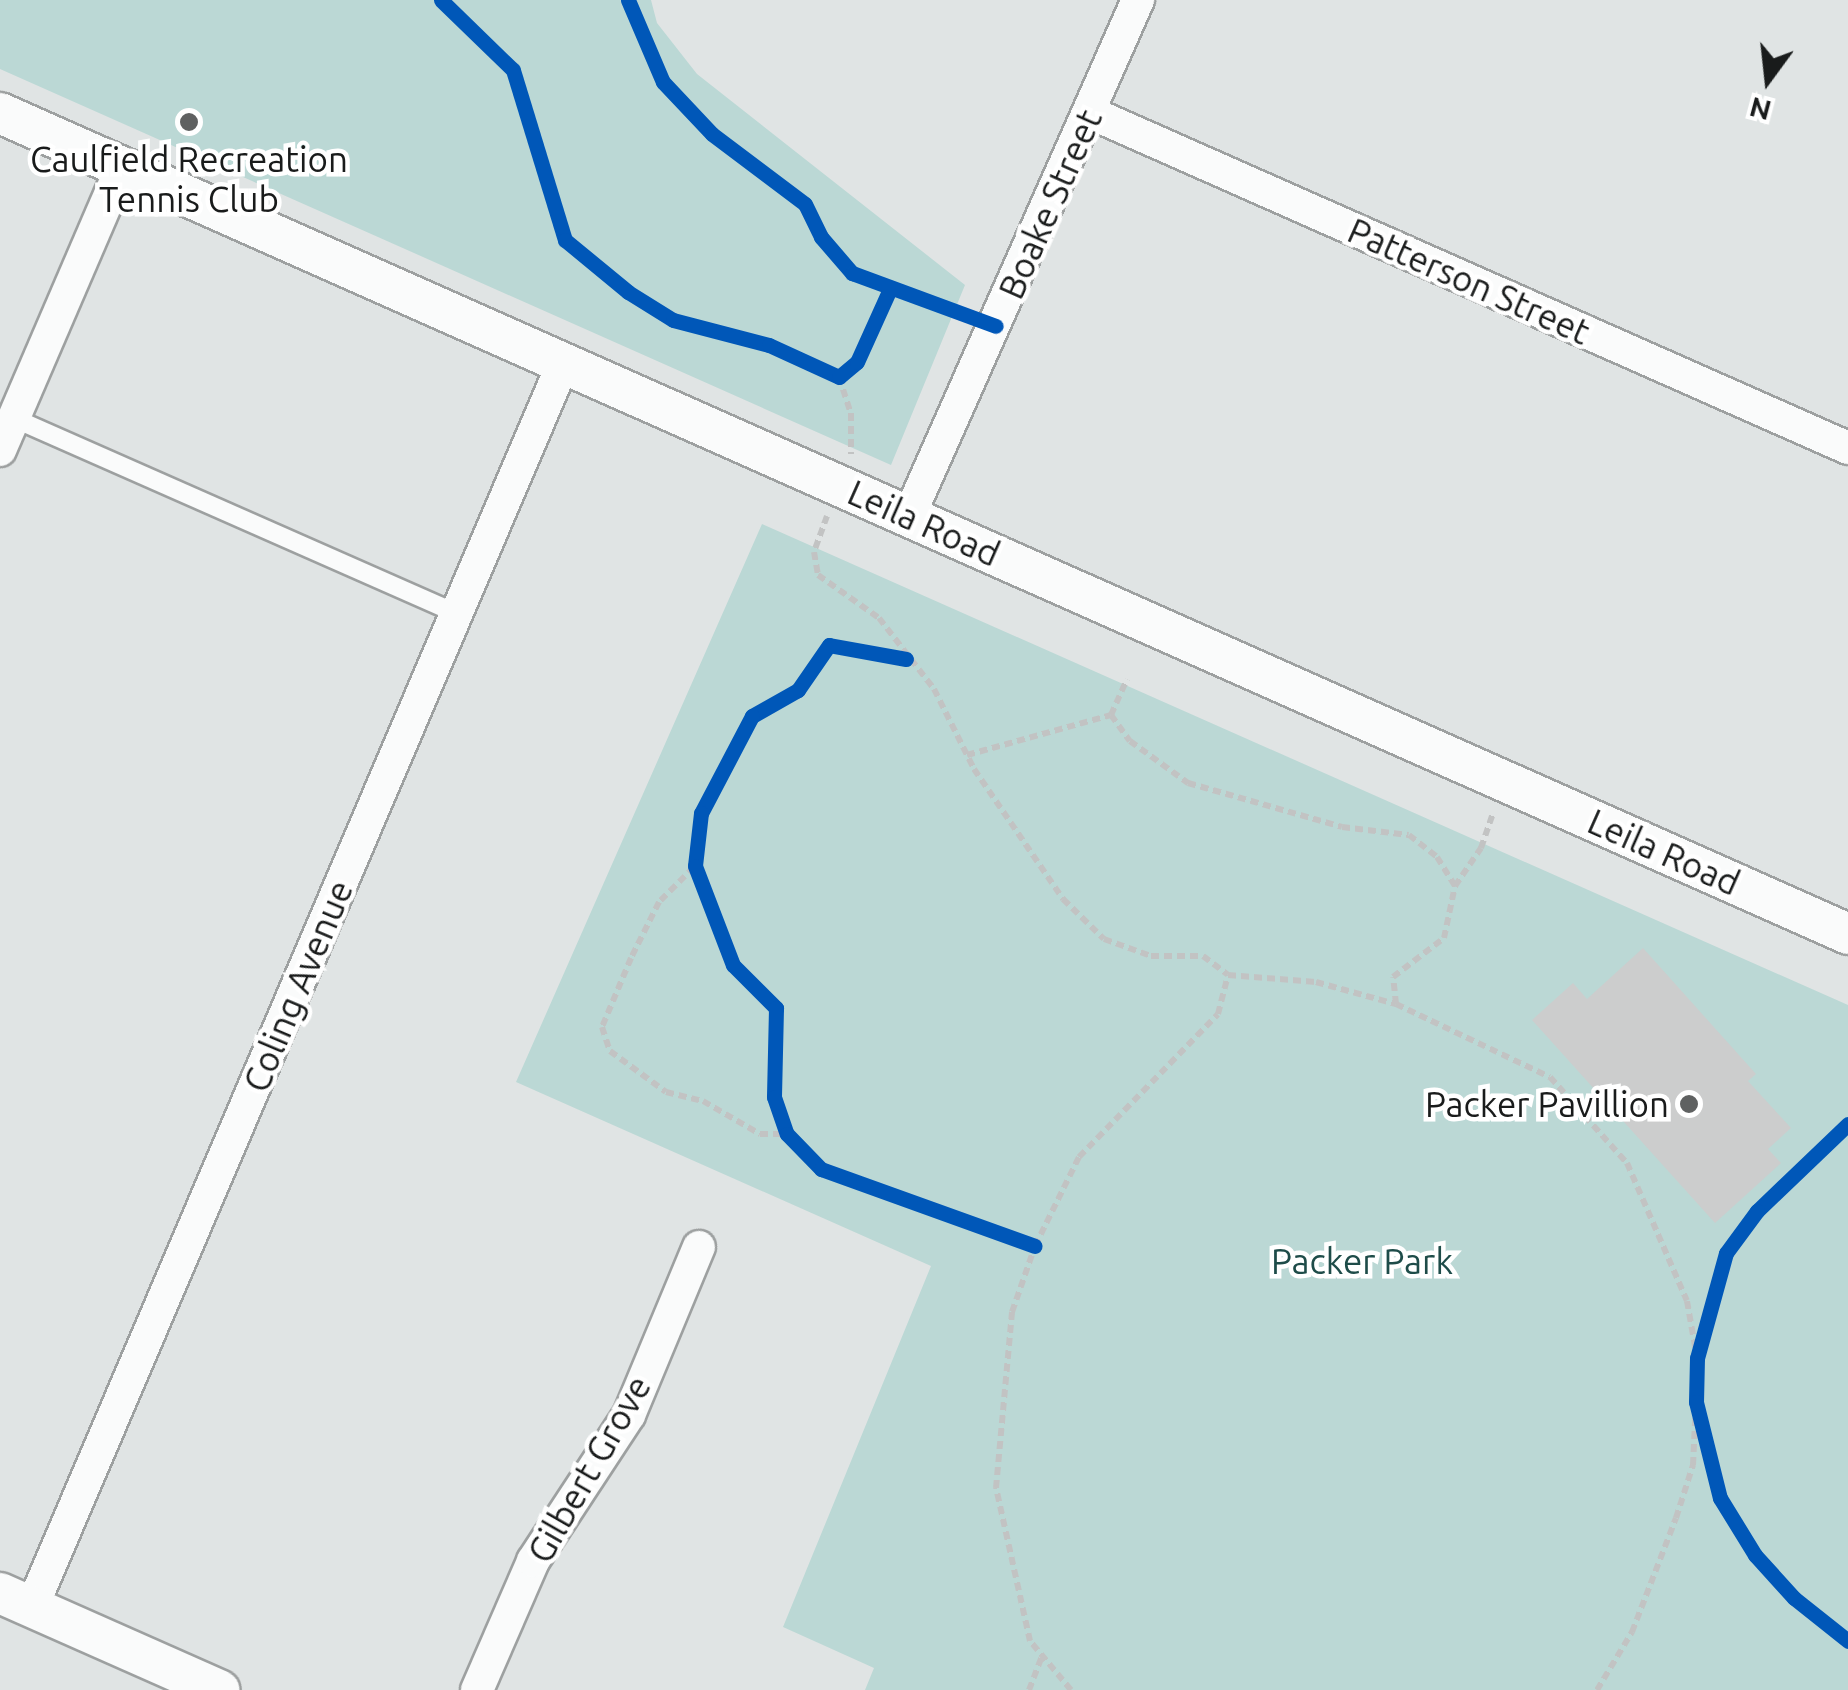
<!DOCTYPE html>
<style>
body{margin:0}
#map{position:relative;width:1848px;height:1690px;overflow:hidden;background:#e0e4e4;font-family:Ubuntu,sans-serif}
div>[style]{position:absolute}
.green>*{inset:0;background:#bbd8d5}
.building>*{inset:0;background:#cccdcd}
.path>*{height:6px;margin-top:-3px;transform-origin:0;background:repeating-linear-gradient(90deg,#c2c3c3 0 8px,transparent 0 13px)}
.roads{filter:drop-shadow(2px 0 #9da0a0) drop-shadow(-2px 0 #9da0a0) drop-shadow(0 2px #9da0a0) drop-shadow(0 -2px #9da0a0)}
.service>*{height:18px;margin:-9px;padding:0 9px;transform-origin:9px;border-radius:9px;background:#fafbfb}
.minor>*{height:32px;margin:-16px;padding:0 16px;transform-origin:16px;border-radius:16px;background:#fafbfb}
.tertiary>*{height:40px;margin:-20px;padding:0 20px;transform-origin:20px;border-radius:20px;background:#fafbfb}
.cycleway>*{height:15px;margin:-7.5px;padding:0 7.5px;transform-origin:7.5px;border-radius:7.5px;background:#0057b8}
.dots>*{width:28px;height:28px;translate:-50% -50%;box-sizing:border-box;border:5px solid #fff;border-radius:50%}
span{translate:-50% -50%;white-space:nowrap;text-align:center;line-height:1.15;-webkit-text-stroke:9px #fff;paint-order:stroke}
.poi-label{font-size:35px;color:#191b1b}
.right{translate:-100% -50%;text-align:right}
.street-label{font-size:35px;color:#191b1b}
.park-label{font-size:35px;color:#1e4c49}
.north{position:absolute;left:1718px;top:30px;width:100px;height:100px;-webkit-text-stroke:8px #fff;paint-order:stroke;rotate:195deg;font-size:28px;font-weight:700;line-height:40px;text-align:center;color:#191b1b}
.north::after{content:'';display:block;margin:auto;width:35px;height:45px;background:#191b1b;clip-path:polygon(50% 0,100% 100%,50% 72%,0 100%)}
</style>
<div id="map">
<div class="green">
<i style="clip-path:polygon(0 0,651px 0,657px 23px,697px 74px,965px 285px,891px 465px,0 69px)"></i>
<i style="clip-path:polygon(762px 524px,1848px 1005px,1848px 1690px,865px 1690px,874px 1668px,783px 1627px,931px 1266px,516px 1082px)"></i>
</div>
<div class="building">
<i style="clip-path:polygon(1643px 948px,1756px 1074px,1748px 1081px,1791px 1128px,1768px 1149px,1781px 1163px,1715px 1223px,1532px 1020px,1573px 983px,1587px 999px)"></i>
</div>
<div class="path">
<i style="left:441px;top:0;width:100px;rotate:44.2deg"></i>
<i style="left:513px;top:70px;width:178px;rotate:73deg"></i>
<i style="left:565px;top:240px;width:82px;rotate:39.5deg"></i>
<i style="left:628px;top:292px;width:53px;rotate:31.9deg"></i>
<i style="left:673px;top:320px;width:99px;rotate:14.6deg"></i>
<i style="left:769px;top:345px;width:77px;rotate:24.6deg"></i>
<i style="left:839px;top:377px;width:23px;rotate:-40deg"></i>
<i style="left:857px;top:362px;width:78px;rotate:-65.7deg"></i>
<i style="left:628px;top:0;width:89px;rotate:66.9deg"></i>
<i style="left:663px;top:82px;width:71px;rotate:46.7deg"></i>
<i style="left:712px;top:134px;width:116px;rotate:37deg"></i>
<i style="left:805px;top:204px;width:37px;rotate:64deg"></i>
<i style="left:821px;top:237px;width:48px;rotate:49.3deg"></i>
<i style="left:852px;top:273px;width:41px;rotate:25.9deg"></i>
<i style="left:889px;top:291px;width:81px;rotate:15.1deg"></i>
<i style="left:839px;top:377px;width:38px;rotate:72deg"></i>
<i style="left:851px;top:413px;width:41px;rotate:90deg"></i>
<i style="left:827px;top:516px;width:38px;rotate:110deg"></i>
<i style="left:814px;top:552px;width:23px;rotate:80deg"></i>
<i style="left:818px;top:575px;width:75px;rotate:35.2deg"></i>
<i style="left:879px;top:618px;width:90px;rotate:52.2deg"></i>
<i style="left:934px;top:689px;width:89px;rotate:63.4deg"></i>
<i style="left:974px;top:769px;width:158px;rotate:55.6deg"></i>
<i style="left:1063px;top:899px;width:57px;rotate:44.3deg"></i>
<i style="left:1104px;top:939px;width:50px;rotate:19.9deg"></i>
<i style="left:1151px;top:956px;width:52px"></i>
<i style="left:1203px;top:956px;width:31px;rotate:37deg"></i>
<i style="left:906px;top:659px;width:78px;rotate:-169.7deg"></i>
<i style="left:829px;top:645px;width:55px;rotate:124.6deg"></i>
<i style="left:798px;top:690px;width:53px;rotate:150.5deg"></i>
<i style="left:752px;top:716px;width:110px;rotate:117.7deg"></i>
<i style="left:701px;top:813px;width:53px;rotate:96.5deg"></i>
<i style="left:695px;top:866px;width:106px;rotate:69deg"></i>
<i style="left:733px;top:965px;width:61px;rotate:45deg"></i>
<i style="left:776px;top:1008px;width:89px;rotate:91.3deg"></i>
<i style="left:774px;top:1097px;width:39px;rotate:71deg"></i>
<i style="left:787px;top:1134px;width:49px;rotate:45.8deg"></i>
<i style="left:821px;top:1169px;width:227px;rotate:19.8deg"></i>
<i style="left:1111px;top:715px;width:32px;rotate:54deg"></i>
<i style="left:1130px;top:741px;width:72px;rotate:35.9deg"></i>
<i style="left:1188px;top:783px;width:160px;rotate:15.9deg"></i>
<i style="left:1342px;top:827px;width:67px;rotate:6.8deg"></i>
<i style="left:1409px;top:835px;width:36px;rotate:38deg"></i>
<i style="left:1437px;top:857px;width:34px;rotate:58deg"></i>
<i style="left:967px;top:755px;width:149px;rotate:-15.5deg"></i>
<i style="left:1111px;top:715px;width:39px;rotate:-66deg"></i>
<i style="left:694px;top:867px;width:49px;rotate:135deg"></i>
<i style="left:659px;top:902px;width:63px;rotate:116.6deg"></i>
<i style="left:631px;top:958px;width:75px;rotate:112.8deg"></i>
<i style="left:602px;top:1027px;width:25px;rotate:72deg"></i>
<i style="left:610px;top:1051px;width:69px;rotate:36.2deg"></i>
<i style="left:666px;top:1092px;width:38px;rotate:14deg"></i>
<i style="left:703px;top:1101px;width:66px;rotate:30.1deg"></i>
<i style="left:760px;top:1134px;width:26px"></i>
<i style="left:1396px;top:1004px;width:27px;rotate:-96deg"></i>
<i style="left:1393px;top:977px;width:64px;rotate:-37.4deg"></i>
<i style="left:1444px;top:938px;width:53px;rotate:-78.1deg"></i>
<i style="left:1455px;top:886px;width:46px;rotate:-55.6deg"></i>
<i style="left:1481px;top:848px;width:37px;rotate:-71deg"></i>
<i style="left:1029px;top:1690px;width:36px;rotate:-69deg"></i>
<i style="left:1071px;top:1690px;width:64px;rotate:-129.9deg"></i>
<i style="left:1030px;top:1641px;width:157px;rotate:-102.5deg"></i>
<i style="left:996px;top:1488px;width:177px;rotate:-84.8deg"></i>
<i style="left:1012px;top:1312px;width:70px;rotate:-70.8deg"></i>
<i style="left:1035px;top:1246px;width:99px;rotate:-63.7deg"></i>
<i style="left:1079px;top:1157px;width:199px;rotate:-45.8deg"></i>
<i style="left:1218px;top:1014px;width:40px;rotate:-75.6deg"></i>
<i style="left:1228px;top:975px;width:88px;rotate:4.5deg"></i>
<i style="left:1316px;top:982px;width:83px;rotate:15.4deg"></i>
<i style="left:1396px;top:1004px;width:170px;rotate:25.4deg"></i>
<i style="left:1550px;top:1077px;width:115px;rotate:48.2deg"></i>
<i style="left:1627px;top:1163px;width:150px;rotate:66.5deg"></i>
<i style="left:1687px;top:1301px;width:58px;rotate:80deg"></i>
<i style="left:1597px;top:1690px;width:68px;rotate:-58.9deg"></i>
<i style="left:1632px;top:1632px;width:122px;rotate:-68.9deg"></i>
<i style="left:1676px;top:1518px;width:56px;rotate:-72.2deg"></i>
<i style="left:1693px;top:1465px;width:63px;rotate:-87.3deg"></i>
</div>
<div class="roads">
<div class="service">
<i style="left:9px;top:416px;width:490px;rotate:23.8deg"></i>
</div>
<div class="minor">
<i style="left:1091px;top:113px;width:828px;rotate:23.87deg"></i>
<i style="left:0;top:450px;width:308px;rotate:-66.7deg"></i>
<i style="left:909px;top:516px;width:565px;rotate:-66.07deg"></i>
<i style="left:32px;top:1607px;width:1352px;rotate:-66.87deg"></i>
<i style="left:477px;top:1690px;width:141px;rotate:-66.5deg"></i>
<i style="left:533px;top:1561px;width:175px;rotate:-56.7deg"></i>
<i style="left:629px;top:1415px;width:182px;rotate:-67.4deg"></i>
</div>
<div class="tertiary">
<i style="left:0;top:113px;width:2022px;rotate:23.95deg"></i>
<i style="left:0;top:1593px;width:240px;rotate:23.9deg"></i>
</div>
</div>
<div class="cycleway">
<i style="left:441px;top:0;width:100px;rotate:44.2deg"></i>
<i style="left:513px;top:70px;width:178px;rotate:73deg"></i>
<i style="left:565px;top:240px;width:82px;rotate:39.5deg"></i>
<i style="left:628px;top:292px;width:53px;rotate:31.9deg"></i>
<i style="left:673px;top:320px;width:99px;rotate:14.6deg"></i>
<i style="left:769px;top:345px;width:77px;rotate:24.6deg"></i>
<i style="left:839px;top:377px;width:23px;rotate:-40deg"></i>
<i style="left:857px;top:362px;width:78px;rotate:-65.7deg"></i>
<i style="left:628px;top:0;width:89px;rotate:66.9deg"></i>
<i style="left:663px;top:82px;width:71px;rotate:46.7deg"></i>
<i style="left:712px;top:134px;width:116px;rotate:37deg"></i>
<i style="left:805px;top:204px;width:37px;rotate:64deg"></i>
<i style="left:821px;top:237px;width:48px;rotate:49.3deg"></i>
<i style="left:852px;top:273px;width:153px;rotate:20.2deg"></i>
<i style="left:906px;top:659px;width:78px;rotate:-169.7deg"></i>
<i style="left:829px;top:645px;width:55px;rotate:124.6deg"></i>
<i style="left:798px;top:690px;width:53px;rotate:150.5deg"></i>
<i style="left:752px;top:716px;width:110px;rotate:117.7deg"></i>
<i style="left:701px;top:813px;width:53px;rotate:96.5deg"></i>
<i style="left:695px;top:866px;width:106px;rotate:69deg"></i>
<i style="left:733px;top:965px;width:61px;rotate:45deg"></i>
<i style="left:776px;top:1008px;width:89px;rotate:91.3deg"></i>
<i style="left:774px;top:1097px;width:39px;rotate:71deg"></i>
<i style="left:787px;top:1134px;width:49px;rotate:45.8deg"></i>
<i style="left:821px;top:1169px;width:227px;rotate:19.8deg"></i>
<i style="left:1848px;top:1124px;width:126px;rotate:136.3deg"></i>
<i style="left:1757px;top:1211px;width:52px;rotate:126.4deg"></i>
<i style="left:1726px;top:1253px;width:109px;rotate:105.4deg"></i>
<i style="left:1697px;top:1358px;width:44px;rotate:91.3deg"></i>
<i style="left:1696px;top:1402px;width:99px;rotate:76deg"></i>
<i style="left:1720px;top:1498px;width:67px;rotate:58.4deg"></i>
<i style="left:1755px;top:1555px;width:58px;rotate:47.8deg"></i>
<i style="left:1794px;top:1598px;width:69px;rotate:38.5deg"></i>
</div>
<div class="dots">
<i style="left:189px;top:122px;background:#5f6161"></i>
<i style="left:1689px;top:1104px;background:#5f6161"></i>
</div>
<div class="poi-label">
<span style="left:189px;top:179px">Caulfield Recreation<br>Tennis Club</span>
<span class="right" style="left:1669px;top:1104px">Packer Pavillion</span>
</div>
<div class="street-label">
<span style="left:1050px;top:204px;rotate:-66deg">Boake Street</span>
<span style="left:1469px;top:281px;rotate:24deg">Patterson Street</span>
<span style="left:924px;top:523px;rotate:24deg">Leila Road</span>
<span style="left:1664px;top:852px;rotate:24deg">Leila Road</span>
<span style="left:298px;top:986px;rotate:-67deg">Coling Avenue</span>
<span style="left:589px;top:1469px;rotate:-60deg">Gilbert Grove</span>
</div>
<div class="park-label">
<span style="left:1362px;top:1261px">Packer Park</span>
</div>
<div class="north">N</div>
</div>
